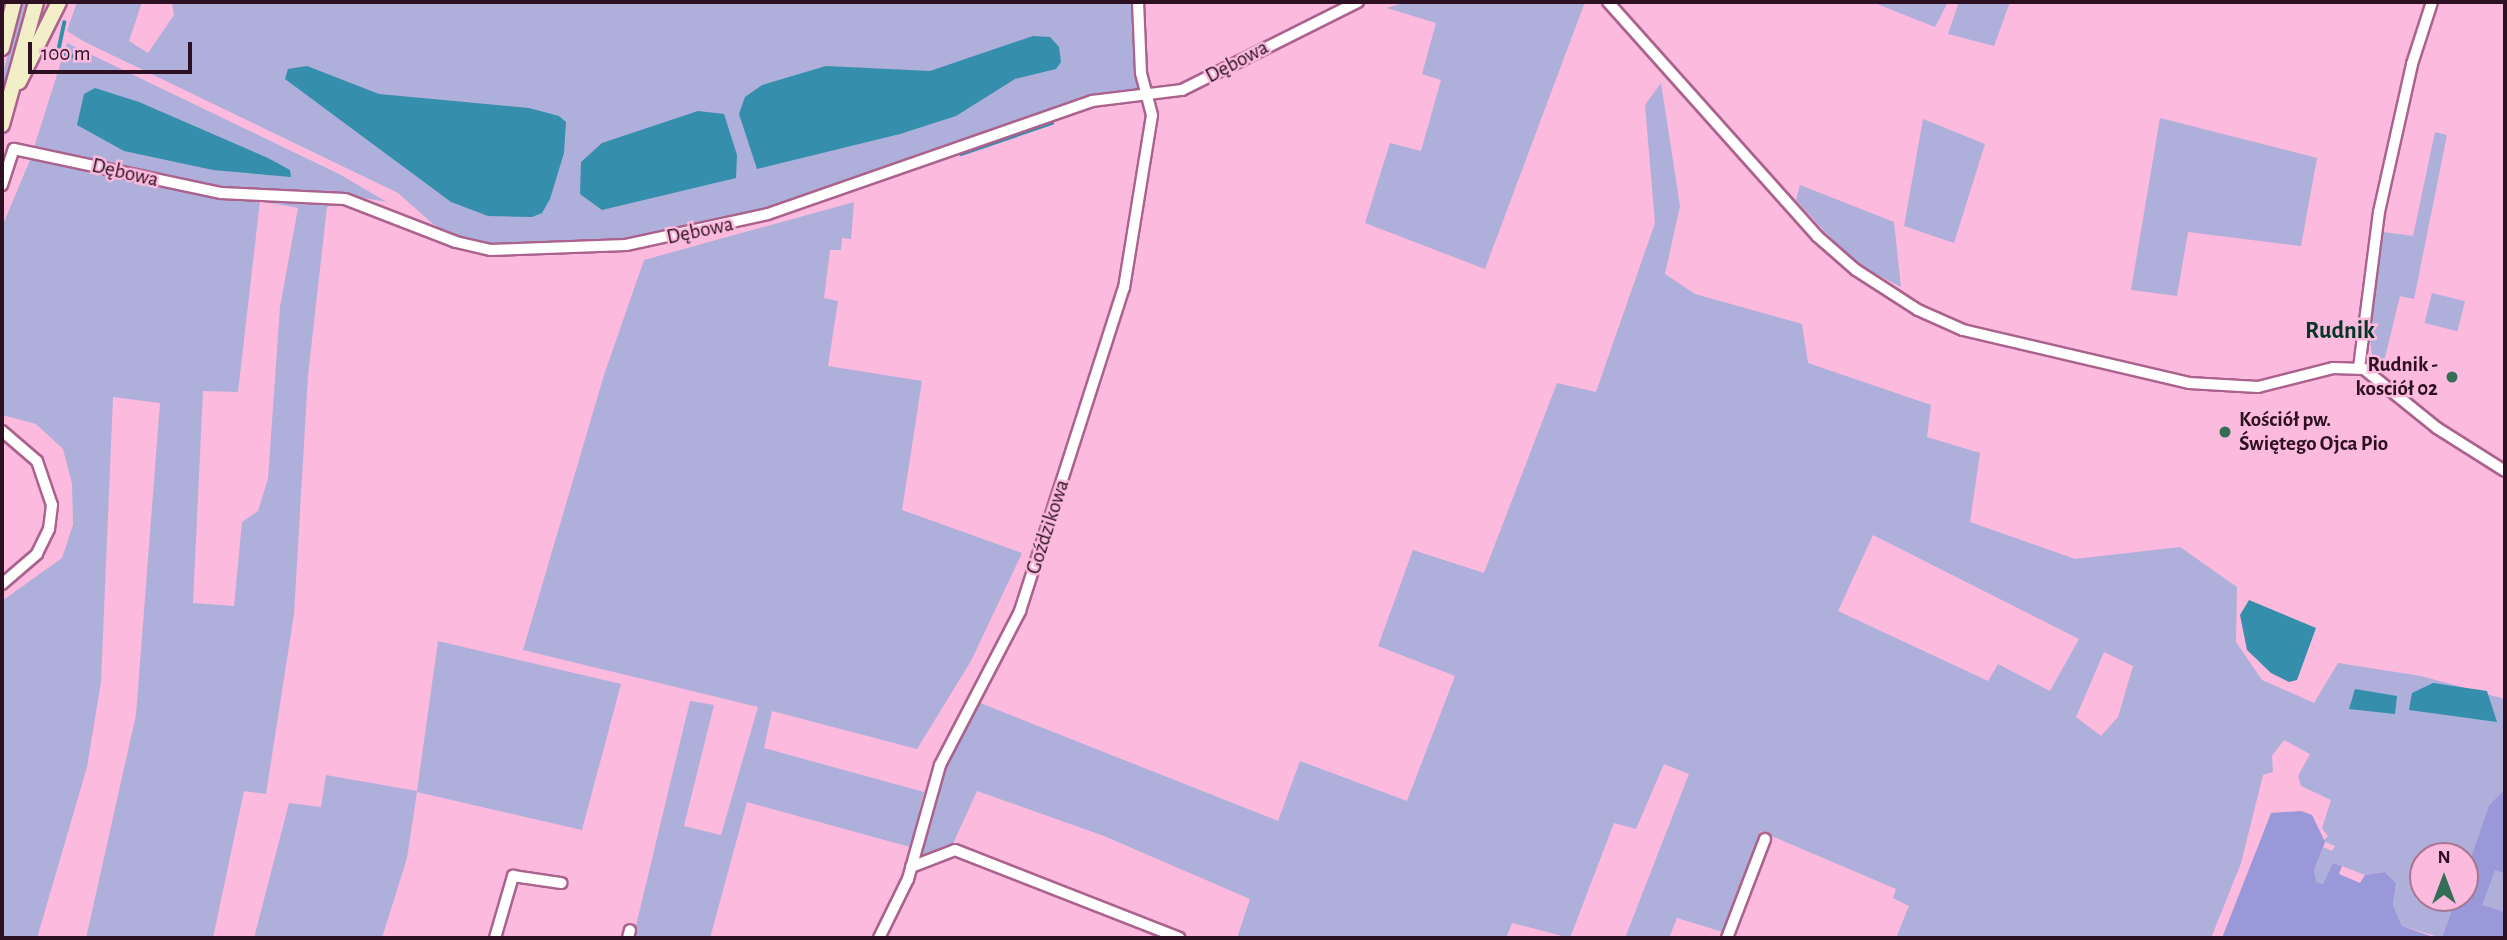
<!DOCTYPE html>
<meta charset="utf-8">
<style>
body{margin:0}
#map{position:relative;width:2507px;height:940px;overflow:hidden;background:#fbbade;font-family:"Alegreya Sans",sans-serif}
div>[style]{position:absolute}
.green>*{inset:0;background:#aeafda;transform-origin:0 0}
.forest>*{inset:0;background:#9998d9}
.water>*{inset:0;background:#358eac}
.stream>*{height:3.5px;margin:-1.75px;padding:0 1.75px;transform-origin:1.75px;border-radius:1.75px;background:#358eac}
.roads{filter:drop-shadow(2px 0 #ab628d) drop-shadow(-2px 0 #ab628d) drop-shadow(0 2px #ab628d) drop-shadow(0 -2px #ab628d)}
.street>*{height:10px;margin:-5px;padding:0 5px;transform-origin:5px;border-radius:5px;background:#fff}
.secondary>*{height:14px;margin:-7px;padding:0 7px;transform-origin:7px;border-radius:7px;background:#f1eec8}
.dots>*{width:19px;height:19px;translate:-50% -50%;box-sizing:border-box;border:4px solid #fbbade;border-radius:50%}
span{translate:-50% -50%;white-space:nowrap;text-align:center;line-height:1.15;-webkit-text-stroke:5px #fbbade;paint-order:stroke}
.street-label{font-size:21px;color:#2d1021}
.poi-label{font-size:21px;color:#2d1021;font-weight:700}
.right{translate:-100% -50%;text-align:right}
.left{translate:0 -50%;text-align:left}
.quarter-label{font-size:24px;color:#043625;font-weight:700}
.frame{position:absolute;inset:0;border:4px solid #2d1021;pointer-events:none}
.north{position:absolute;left:2409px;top:842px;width:70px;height:70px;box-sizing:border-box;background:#fbbade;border:2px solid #a97692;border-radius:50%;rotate:0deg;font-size:19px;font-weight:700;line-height:28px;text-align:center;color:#2d1021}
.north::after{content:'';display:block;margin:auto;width:24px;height:32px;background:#356e56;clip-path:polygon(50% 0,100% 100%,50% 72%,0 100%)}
.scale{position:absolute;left:28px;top:42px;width:164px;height:32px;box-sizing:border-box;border:4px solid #2d1021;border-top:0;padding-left:9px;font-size:21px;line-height:24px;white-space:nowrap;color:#2d1021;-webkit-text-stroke:5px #fbbade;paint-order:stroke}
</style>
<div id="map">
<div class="green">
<i style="clip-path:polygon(22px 2px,28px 2px,2px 101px,2px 77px)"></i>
<i style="clip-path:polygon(77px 2px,142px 2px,129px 41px,148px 53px,174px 15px,172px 2px,1138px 2px,1139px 92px,1102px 99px,780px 208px,654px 245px,553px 255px,549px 247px,489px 246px,458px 239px,433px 224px,398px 193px,85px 42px,67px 31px)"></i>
<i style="clip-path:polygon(1406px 2px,1585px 2px,1485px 269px,1365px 223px,1390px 143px,1421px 151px,1441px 80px,1422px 74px,1436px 23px,1387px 8px)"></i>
<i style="clip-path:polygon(1872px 2px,1948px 2px,1935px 27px)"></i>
<i style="clip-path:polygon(1959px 2px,2010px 2px,1994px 46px,1948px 34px)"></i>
<i style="clip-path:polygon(evenodd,67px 43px,339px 174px,387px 202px,347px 195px,327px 207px,308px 375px,294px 614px,266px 794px,244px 791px,213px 938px,86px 938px,136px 715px,160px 403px,113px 397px,101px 682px,87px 767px,37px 938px,2px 938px,2px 601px,62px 558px,73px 525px,72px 484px,63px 449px,36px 424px,2px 415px,2px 227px,30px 160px,67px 43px,260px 201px,298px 208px,280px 307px,268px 479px,258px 511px,242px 522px,234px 606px,193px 603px,203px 391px,238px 392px,260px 201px)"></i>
<i style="clip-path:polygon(evenodd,1661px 83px,1680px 206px,1665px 274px,1695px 294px,1802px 324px,1808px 363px,1931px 405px,1927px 437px,1980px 453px,1970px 522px,2075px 559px,2180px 547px,2237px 587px,2236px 642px,2262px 680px,2314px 703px,2338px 663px,2421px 676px,2505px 699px,2505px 789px,2489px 805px,2465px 874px,2465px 856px,2423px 856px,2423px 898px,2456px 898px,2442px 938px,2402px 926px,2393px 905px,2396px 883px,2385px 872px,2365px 875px,2334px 863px,2323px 884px,2315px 882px,2314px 870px,2323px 847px,2332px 851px,2335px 846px,2323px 841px,2328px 836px,2322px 828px,2331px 800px,2301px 786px,2298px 776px,2310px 754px,2284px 740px,2272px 756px,2273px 772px,2263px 775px,2241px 863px,2211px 938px,1896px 938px,1909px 906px,1893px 898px,1896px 889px,1760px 831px,1723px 932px,1677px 918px,1669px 938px,1625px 938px,1689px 774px,1664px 764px,1636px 829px,1614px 823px,1570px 938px,1512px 923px,1506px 938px,1237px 938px,1250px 899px,1104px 836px,977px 791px,951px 848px,918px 860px,939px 782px,975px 701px,1278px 821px,1300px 761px,1407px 801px,1455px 676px,1378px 646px,1413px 550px,1484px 573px,1557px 383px,1596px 392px,1655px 223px,1645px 105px,1661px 83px,1873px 535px,2079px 639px,2050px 691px,1998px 664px,1988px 681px,1838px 611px,1873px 535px,1661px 83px,2104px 652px,2133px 666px,2118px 717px,2101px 736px,2076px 717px,2104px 652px)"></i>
<i style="clip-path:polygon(2160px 118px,2317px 158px,2301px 246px,2188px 232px,2177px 296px,2131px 290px)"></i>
<i style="clip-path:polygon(1923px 119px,1985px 144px,1954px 243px,1904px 226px)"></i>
<i style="clip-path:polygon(2435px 132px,2447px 135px,2414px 299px,2400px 296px,2382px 370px,2372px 355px,2368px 323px,2383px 232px,2413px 236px)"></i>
<i style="clip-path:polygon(1800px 185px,1894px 222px,1901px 287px,1859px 265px,1827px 234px,1796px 200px)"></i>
<i style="clip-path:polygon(854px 202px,851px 239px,842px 238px,841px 250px,830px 250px,824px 298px,838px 301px,828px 366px,922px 381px,902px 510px,1022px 553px,971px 661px,917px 749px,772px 711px,764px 748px,924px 792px,910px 847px,747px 802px,710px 938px,633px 938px,690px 701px,714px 705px,684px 826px,721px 835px,758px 707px,523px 650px,604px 375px,644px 260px)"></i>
<i style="left:2432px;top:293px;width:34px;height:31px;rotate:14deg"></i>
<i style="clip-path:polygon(438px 641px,621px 684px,582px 830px,417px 792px,407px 858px,382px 938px,254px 938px,289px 803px,321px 807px,326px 775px,417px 791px)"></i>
<i style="clip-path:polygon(2495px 870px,2505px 874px,2505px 912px,2481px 905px)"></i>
</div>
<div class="forest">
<i style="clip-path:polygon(2505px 789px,2505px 874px,2495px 870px,2482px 905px,2505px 912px,2505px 938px,2442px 938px,2456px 898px,2465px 898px,2465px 874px,2489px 805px)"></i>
<i style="clip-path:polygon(2301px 811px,2312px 815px,2325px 842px,2314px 870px,2316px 882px,2323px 884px,2333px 863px,2342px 866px,2339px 874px,2360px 883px,2365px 875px,2385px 872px,2396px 883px,2393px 905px,2402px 926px,2436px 938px,2222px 938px,2271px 813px)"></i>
</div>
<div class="water">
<i style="clip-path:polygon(1033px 36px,1050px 37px,1059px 47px,1061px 62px,1056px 69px,1015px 79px,956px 116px,900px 134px,757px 169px,739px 114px,745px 97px,762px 85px,826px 66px,930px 71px)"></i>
<i style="clip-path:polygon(307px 66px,379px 94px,529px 108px,559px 116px,566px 122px,564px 153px,550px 199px,542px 213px,532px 217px,488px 216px,451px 202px,285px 79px,288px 69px)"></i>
<i style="clip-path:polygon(95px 88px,139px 102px,268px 158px,290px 170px,291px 177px,213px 170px,124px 151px,77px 125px,84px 94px)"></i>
<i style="clip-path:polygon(698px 111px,724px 114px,737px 155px,736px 178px,602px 210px,580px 194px,581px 162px,602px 143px)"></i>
<i style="clip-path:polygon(2249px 600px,2316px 628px,2297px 680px,2289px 682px,2271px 673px,2247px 650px,2240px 615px)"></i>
<i style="clip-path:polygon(2433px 683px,2487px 691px,2497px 722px,2409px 710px,2412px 693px)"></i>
<i style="clip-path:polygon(2355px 689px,2397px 696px,2395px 714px,2349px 709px)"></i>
</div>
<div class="stream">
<i style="left:51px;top:52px;width:33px;rotate:11deg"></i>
<i style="left:58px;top:52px;width:30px;rotate:-78deg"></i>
<i style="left:961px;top:154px;width:96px;rotate:-18.8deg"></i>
</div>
<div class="roads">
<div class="street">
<i style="left:1608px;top:2px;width:314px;rotate:48.2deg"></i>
<i style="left:1817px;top:236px;width:52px;rotate:41.1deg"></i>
<i style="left:1856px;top:270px;width:74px;rotate:32.8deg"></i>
<i style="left:1918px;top:310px;width:49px;rotate:24deg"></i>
<i style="left:1963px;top:330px;width:232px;rotate:13.2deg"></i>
<i style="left:2189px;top:383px;width:69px;rotate:3.3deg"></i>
<i style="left:2258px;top:387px;width:77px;rotate:-14.2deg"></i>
<i style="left:2333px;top:368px;width:31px;rotate:2deg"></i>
<i style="left:2364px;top:369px;width:94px;rotate:38.9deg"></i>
<i style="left:2437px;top:428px;width:80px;rotate:32.3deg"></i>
<i style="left:2px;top:185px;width:38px;rotate:-72deg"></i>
<i style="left:14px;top:149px;width:212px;rotate:12deg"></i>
<i style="left:221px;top:193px;width:124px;rotate:2.8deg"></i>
<i style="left:345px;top:199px;width:119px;rotate:21.2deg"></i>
<i style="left:456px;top:242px;width:36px;rotate:13deg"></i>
<i style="left:491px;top:250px;width:135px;rotate:-2.1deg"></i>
<i style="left:626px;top:245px;width:145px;rotate:-12.3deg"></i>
<i style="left:768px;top:214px;width:343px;rotate:-19.2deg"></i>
<i style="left:1092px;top:101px;width:91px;rotate:-7deg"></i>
<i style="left:1182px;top:90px;width:197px;rotate:-26.6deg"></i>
<i style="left:2359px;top:368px;width:157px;rotate:-82.7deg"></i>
<i style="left:2379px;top:212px;width:152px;rotate:-77.4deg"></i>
<i style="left:2412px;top:64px;width:65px;rotate:-72.1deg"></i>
<i style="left:2px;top:431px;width:46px;rotate:40.6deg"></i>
<i style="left:37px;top:461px;width:46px;rotate:71.2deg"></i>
<i style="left:52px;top:505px;width:24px;rotate:97deg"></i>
<i style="left:49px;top:529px;width:28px;rotate:116deg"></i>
<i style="left:37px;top:554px;width:46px;rotate:139.4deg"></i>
<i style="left:911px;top:867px;width:47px;rotate:-21.1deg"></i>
<i style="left:955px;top:850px;width:241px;rotate:21.4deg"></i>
<i style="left:495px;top:938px;width:65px;rotate:-73.8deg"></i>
<i style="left:513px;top:876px;width:49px;rotate:8.3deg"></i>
<i style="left:628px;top:938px;width:8px;rotate:-76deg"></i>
<i style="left:879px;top:938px;width:66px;rotate:-63.8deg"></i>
<i style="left:908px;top:879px;width:118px;rotate:-74.3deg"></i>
<i style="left:940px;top:765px;width:174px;rotate:-62.5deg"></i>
<i style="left:1020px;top:611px;width:339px;rotate:-72.2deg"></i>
<i style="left:1124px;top:288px;width:175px;rotate:-80.8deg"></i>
<i style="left:1152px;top:115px;width:43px;rotate:-104.7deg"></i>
<i style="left:1141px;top:73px;width:71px;rotate:-92.4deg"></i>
<i style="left:1727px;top:938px;width:106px;rotate:-69deg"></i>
</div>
<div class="secondary">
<i style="left:2px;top:48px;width:48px;rotate:-75.4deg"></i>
<i style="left:19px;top:82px;width:89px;rotate:-63.4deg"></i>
<i style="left:2px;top:125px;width:128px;rotate:-74.5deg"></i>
</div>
</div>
<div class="dots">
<i style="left:2452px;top:377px;background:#356e56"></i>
<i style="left:2225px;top:432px;background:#356e56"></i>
</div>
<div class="street-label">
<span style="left:1237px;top:62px;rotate:-28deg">Dębowa</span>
<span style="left:125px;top:173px;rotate:13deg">Dębowa</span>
<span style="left:700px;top:231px;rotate:-12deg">Dębowa</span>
<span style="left:1048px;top:527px;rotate:-72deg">Goździkowa</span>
</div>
<div class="poi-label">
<span class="right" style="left:2438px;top:377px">Rudnik -<br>kosciół 02</span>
<span class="left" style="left:2239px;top:432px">Kościół pw.<br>Świętego Ojca Pio</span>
</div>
<div class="quarter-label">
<span style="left:2340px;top:332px">Rudnik</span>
</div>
<div class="frame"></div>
<div class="north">N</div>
<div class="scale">100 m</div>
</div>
